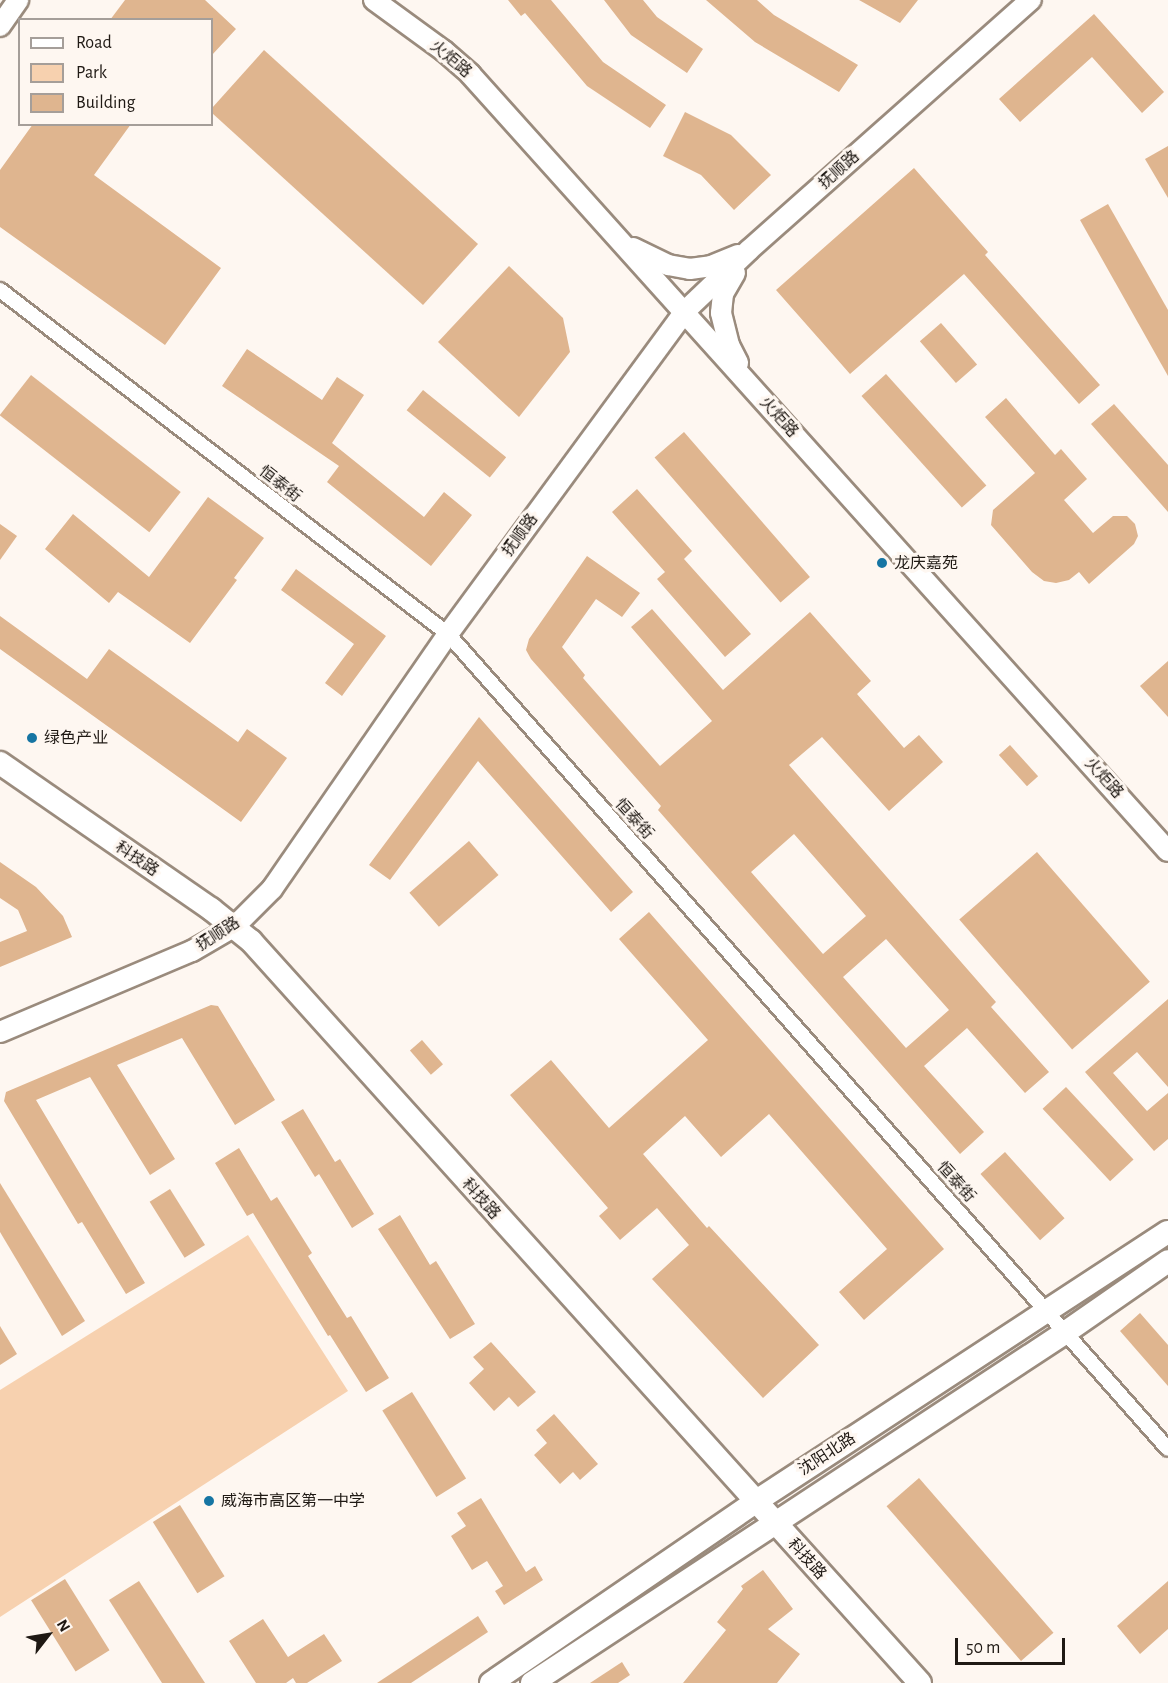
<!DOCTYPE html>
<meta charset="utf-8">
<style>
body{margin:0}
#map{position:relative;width:1168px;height:1683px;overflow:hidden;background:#fef7f1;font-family:"Alegreya Sans","Noto Sans SC",sans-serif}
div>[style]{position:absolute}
.green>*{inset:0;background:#f7d1af}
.building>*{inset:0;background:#dfb58f;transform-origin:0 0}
.roads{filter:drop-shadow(2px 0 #9a8b7d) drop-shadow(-2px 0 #9a8b7d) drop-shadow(0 2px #9a8b7d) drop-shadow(0 -2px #9a8b7d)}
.street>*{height:14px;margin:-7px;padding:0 7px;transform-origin:7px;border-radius:7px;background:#fff}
.secondary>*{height:20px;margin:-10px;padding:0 10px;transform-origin:10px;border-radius:10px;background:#fff}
.primary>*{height:22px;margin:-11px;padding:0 11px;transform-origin:11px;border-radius:11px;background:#fff}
.dots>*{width:16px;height:16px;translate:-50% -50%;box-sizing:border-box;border:3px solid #fef7f1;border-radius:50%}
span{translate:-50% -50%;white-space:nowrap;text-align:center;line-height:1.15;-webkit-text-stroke:6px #fef7f1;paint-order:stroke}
.street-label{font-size:16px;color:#1f1914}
.poi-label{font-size:16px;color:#1f1914}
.left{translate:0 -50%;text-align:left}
.legend{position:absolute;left:18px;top:18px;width:195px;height:108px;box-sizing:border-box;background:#fef7f1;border:2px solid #a59e99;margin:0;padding:8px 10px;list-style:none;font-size:18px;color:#1f1914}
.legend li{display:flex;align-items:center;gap:12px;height:30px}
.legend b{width:30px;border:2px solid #a59e99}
.north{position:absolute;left:18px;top:1605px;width:60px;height:60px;-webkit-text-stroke:4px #fef7f1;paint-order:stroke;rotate:59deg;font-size:16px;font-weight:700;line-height:24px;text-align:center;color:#1f1914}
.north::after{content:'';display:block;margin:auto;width:21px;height:27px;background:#1f1914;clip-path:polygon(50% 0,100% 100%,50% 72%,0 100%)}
.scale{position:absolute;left:955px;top:1638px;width:110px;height:27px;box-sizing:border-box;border:3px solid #1f1914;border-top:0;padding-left:8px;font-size:18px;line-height:21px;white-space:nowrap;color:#1f1914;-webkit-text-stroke:4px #fef7f1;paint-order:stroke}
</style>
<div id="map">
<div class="green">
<i style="clip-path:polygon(248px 1235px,348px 1391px,0 1617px,0 1390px)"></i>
</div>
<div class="building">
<i style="clip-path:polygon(125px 0,205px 0,236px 29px,212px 55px,212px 20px,110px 20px)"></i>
<i style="clip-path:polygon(508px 0,551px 0,603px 62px,666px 105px,650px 128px,587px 86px,525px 13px,521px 16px)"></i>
<i style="clip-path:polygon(604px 0,643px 0,657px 17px,703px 49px,687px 73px,631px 35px)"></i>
<i style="clip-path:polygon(706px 0,757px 0,774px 15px,858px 65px,839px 92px,755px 42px)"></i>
<i style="clip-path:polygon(859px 0,918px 0,900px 23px)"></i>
<i style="clip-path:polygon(1094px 14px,1164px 92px,1142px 113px,1092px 57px,1020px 122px,999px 99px)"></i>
<i style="clip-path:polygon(264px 50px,478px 244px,423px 305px,212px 113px,212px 108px)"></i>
<i style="clip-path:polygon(685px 112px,731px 135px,771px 175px,734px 210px,701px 175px,663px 156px)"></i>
<i style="clip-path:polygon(33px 124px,131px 124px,94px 175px,221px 268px,165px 345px,0 227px,0 170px)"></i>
<i style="clip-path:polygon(1168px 146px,1168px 198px,1145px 159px)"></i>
<i style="clip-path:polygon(914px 168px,988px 252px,985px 255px,1100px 385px,1079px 404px,964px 274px,850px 374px,776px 290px)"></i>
<i style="clip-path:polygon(1108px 204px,1168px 310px,1168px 376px,1080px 220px)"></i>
<i style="clip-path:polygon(509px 266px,563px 318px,570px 352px,519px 417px,438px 342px)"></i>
<i style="left:941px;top:323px;width:55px;height:28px;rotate:49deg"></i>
<i style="clip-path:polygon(247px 349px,322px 400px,337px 377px,364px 395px,332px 443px,424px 517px,444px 492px,472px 515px,431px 566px,327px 482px,339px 466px,222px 386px)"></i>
<i style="left:886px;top:374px;width:150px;height:33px;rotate:48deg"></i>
<i style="left:31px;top:375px;width:190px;height:51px;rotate:38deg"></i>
<i style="left:423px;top:390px;width:107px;height:26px;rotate:39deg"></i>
<i style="clip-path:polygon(1006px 398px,1055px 455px,1061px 449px,1087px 479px,1064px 500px,1093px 533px,1113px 516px,1127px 516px,1135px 524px,1138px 536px,1134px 544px,1089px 584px,1079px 572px,1069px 580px,1056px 583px,1044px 581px,1032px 572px,991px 525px,993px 510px,1035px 473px,985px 417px)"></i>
<i style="clip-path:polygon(1114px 404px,1168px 465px,1168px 512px,1091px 424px)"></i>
<i style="left:684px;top:432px;width:192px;height:39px;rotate:49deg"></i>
<i style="clip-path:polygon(637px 489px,692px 551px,684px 559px,751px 634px,725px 657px,657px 579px,665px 572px,612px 512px)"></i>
<i style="clip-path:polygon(208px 497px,264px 538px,234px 578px,237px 580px,190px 643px,118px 592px,109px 603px,45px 549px,73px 514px,149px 577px)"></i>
<i style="clip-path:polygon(0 524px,17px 536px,0 560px)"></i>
<i style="clip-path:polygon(evenodd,587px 556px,640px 593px,622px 617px,596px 599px,562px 647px,585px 675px,583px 678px,660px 766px,712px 721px,631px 627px,652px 609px,723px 690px,810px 612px,871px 681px,857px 694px,904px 748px,919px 735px,943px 762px,889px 811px,822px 737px,789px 765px,996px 1002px,991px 1007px,1049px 1072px,1025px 1093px,967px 1028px,924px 1066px,984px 1132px,960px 1154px,658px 810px,661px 806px,531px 659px,526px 650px,529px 639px,587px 556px,794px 834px,866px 916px,823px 954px,751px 872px,794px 834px,587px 556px,886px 939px,949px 1010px,906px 1048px,843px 977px,886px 939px)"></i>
<i style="clip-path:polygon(296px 569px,386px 636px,342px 696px,325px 683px,354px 644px,281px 590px)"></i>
<i style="clip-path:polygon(0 616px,87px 679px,109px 649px,238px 742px,247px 729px,287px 758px,241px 822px,0 649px)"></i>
<i style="clip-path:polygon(1168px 661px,1168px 717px,1140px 686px)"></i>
<i style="clip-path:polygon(479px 717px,633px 892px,611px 912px,478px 761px,390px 880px,369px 865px)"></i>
<i style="left:1010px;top:745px;width:42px;height:15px;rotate:48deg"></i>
<i style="left:469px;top:841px;width:45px;height:79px;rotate:49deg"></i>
<i style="left:1037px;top:852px;width:172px;height:103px;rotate:49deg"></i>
<i style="clip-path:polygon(0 862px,36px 887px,63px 916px,72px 937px,0 967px,0 942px,27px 931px,18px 910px,0 898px)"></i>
<i style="clip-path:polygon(649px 912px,944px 1249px,864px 1320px,839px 1292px,887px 1249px,769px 1114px,721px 1157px,685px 1116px,643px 1154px,707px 1228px,709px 1226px,819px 1345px,763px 1398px,652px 1279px,689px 1245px,657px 1208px,620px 1240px,599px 1216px,608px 1208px,510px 1095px,551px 1060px,609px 1128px,708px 1040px,619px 939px)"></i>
<i style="clip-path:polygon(1168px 999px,1168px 1087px,1137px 1052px,1113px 1073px,1147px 1111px,1168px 1093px,1168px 1139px,1154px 1151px,1085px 1072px)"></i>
<i style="clip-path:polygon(211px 1005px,218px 1006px,275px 1100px,235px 1125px,182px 1038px,117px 1065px,175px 1159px,150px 1175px,90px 1077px,36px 1100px,145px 1283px,126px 1294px,82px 1222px,78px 1224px,4px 1101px,6px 1092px)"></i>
<i style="left:422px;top:1040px;width:32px;height:16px;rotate:49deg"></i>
<i style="left:1066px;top:1087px;width:99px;height:32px;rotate:47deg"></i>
<i style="clip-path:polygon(303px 1109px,335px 1162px,340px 1159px,374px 1214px,352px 1228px,319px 1174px,315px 1177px,281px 1122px)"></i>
<i style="clip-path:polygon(239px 1148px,271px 1201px,277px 1197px,312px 1253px,308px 1256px,347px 1318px,351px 1316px,389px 1378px,366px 1392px,330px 1335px,328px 1336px,253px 1213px,247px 1216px,215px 1163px)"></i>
<i style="left:1005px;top:1152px;width:89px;height:33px;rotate:48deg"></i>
<i style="clip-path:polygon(0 1183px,85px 1321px,62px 1336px,0 1232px)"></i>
<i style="left:170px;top:1189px;width:66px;height:24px;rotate:58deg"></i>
<i style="clip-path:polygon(400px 1215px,430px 1265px,436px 1261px,475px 1324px,450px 1339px,378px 1229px)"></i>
<i style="clip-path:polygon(1140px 1313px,1168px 1345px,1168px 1386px,1120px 1331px)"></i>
<i style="clip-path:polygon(0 1326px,17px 1354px,0 1365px)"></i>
<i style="clip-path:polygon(491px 1342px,536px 1392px,518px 1407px,509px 1397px,494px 1411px,469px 1383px,484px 1369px,473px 1357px)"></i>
<i style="left:412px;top:1392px;width:102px;height:35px;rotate:58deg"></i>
<i style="clip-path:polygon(554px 1414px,598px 1464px,580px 1480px,573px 1472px,560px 1484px,534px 1455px,547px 1443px,536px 1430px)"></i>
<i style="left:919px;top:1478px;width:205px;height:43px;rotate:49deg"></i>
<i style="clip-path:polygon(481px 1498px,526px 1572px,535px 1566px,543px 1580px,504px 1605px,495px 1591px,503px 1586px,487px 1561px,472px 1570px,451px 1536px,466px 1526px,457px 1513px)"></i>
<i style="left:180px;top:1505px;width:84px;height:32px;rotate:58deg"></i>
<i style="clip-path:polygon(763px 1570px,793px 1609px,768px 1629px,800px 1654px,777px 1683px,683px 1683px,726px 1630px,717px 1622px,743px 1589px,741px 1586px)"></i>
<i style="left:65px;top:1579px;width:84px;height:40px;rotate:58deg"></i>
<i style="clip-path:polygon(139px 1581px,205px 1683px,162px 1683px,109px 1600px)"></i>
<i style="clip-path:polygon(1168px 1581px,1168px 1629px,1140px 1654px,1117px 1626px)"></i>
<i style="clip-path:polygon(478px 1616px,488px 1632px,411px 1683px,377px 1683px)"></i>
<i style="clip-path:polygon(263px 1619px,288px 1657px,324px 1634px,342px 1661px,307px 1683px,296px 1683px,293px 1678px,286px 1683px,256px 1683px,229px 1641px)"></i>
<i style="clip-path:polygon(622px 1662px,630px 1675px,618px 1683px,590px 1683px)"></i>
</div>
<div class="roads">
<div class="street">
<i style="left:0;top:290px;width:565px;rotate:37.52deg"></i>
<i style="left:448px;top:634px;width:1087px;rotate:48.54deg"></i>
</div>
<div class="secondary">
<i style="left:374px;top:0;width:87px;rotate:36.1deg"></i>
<i style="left:444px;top:51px;width:35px;rotate:41deg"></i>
<i style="left:470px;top:74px;width:1044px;rotate:48.07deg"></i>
<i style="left:0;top:26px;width:32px;rotate:-55deg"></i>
<i style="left:633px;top:248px;width:39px;rotate:26deg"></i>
<i style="left:668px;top:265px;width:22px;rotate:10deg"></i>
<i style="left:690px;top:269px;width:21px;rotate:-8deg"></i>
<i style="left:711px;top:266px;width:29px;rotate:-22deg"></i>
<i style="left:735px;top:273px;width:24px;rotate:120deg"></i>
<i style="left:723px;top:294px;width:19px;rotate:96deg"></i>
<i style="left:721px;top:313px;width:33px;rotate:76deg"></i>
<i style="left:729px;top:345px;width:20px;rotate:63deg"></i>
<i style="left:0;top:1032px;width:208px;rotate:-22.9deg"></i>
<i style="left:192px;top:951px;width:50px;rotate:-30.2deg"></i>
<i style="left:235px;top:926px;width:52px;rotate:-45deg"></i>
<i style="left:272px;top:889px;width:310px;rotate:-55.4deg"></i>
<i style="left:448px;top:634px;width:401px;rotate:-53.7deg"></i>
<i style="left:685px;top:311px;width:88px;rotate:-43.6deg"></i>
<i style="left:749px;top:250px;width:377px;rotate:-41.6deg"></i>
</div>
<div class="primary">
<i style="left:0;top:763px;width:257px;rotate:34.7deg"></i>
<i style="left:211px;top:909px;width:51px;rotate:38.7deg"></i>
<i style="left:251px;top:941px;width:999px;rotate:47.96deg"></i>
<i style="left:491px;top:1683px;width:320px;rotate:-34.4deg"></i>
<i style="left:755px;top:1502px;width:493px;rotate:-33.2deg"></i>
<i style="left:532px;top:1683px;width:639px;rotate:-33.32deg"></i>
<i style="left:1066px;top:1332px;width:124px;rotate:-34.8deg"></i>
</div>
</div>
<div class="dots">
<i style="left:882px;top:563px;background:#1675a3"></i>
<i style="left:32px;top:738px;background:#1675a3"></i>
<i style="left:209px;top:1501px;background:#1675a3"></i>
</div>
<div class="street-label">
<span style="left:451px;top:59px;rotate:40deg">火炬路</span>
<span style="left:839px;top:170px;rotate:-42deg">抚顺路</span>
<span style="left:779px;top:417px;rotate:48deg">火炬路</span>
<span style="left:280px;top:484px;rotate:38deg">恒泰街</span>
<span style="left:520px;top:535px;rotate:-54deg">抚顺路</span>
<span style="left:1104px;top:778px;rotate:48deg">火炬路</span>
<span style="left:634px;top:819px;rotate:48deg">恒泰街</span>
<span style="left:137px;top:859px;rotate:34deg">科技路</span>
<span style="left:218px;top:934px;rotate:-33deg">抚顺路</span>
<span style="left:956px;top:1182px;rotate:48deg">恒泰街</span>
<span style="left:481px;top:1199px;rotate:48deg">科技路</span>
<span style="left:827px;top:1454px;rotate:-33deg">沈阳北路</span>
<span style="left:807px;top:1559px;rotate:48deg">科技路</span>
</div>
<div class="poi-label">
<span class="left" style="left:894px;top:563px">龙庆嘉苑</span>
<span class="left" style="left:44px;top:738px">绿色产业</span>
<span class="left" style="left:221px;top:1501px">威海市高区第一中学</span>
</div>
<ul class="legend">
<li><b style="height:8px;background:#fff"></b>Road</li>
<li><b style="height:16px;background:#f7d1af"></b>Park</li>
<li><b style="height:16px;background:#dfb58f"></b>Building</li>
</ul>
<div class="north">N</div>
<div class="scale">50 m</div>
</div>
